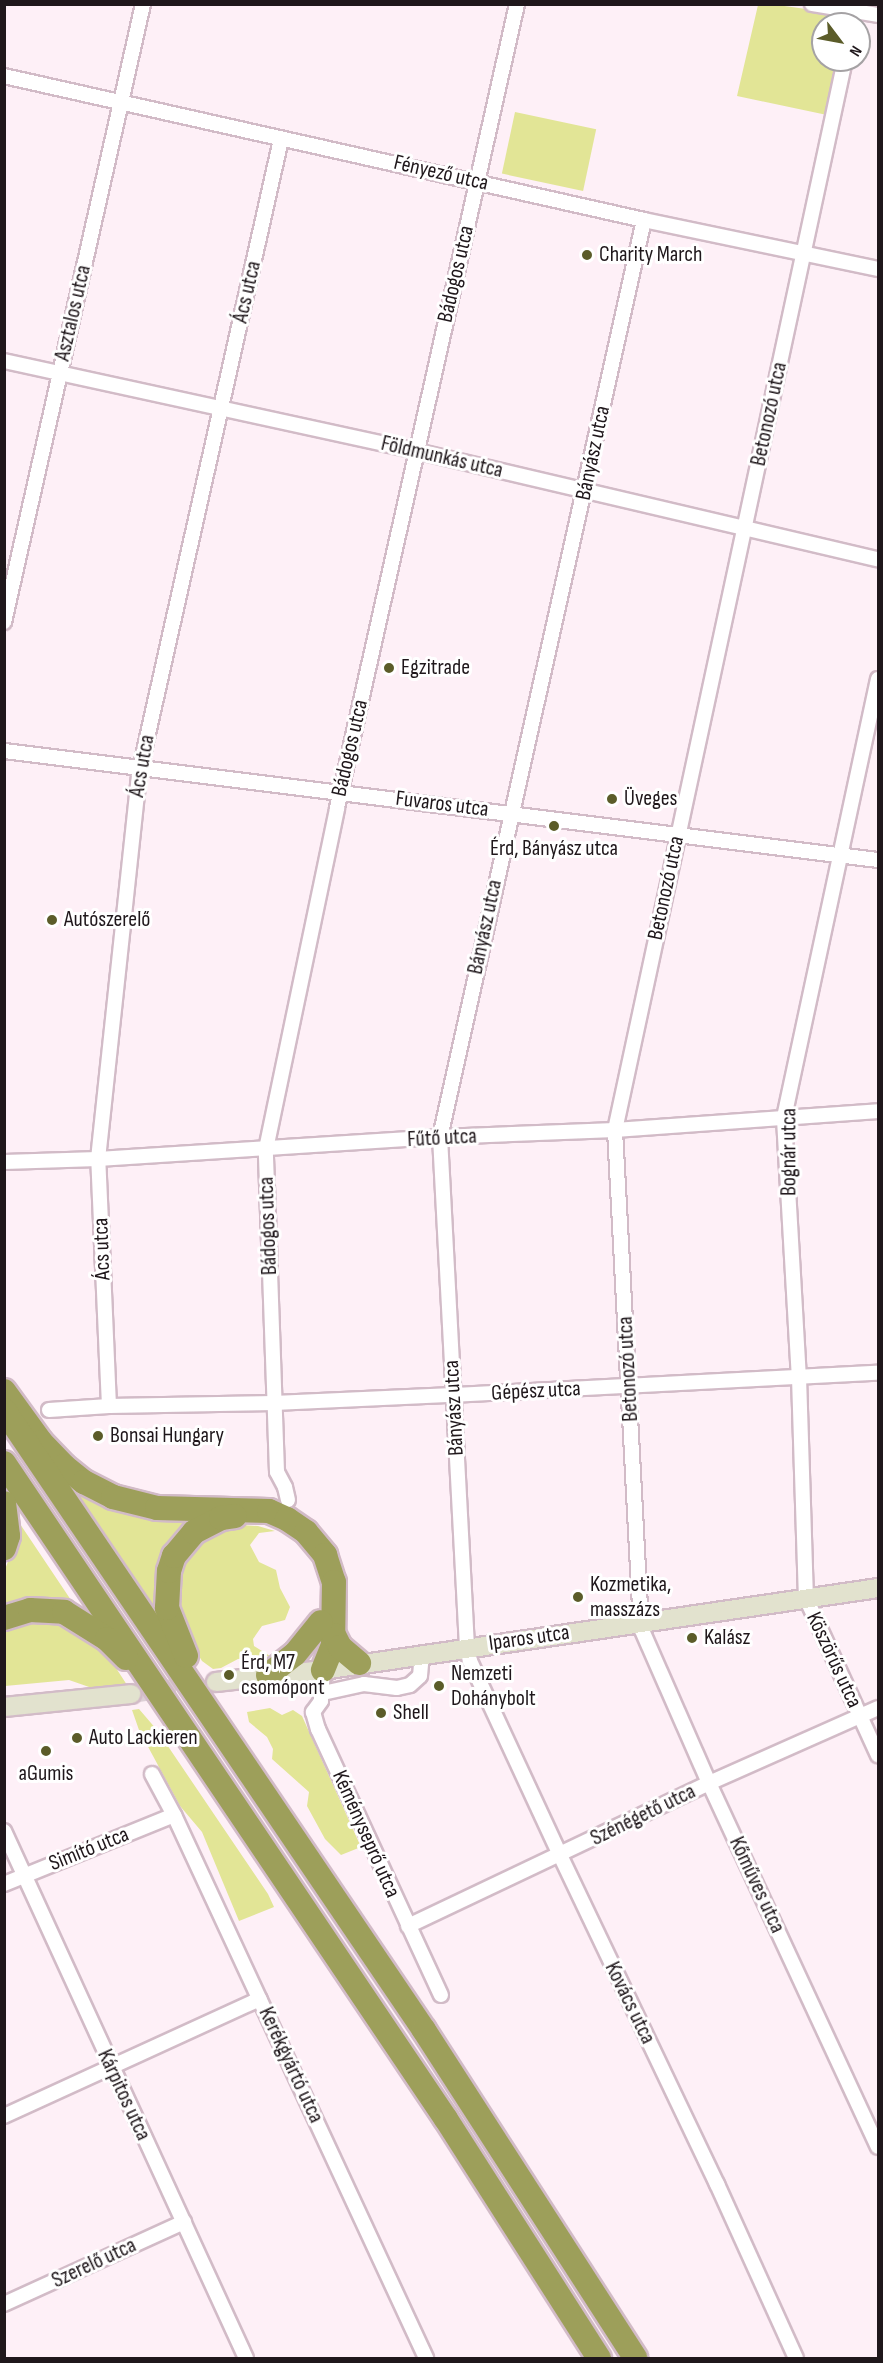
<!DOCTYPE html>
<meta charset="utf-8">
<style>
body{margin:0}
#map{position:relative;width:883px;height:2363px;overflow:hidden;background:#fef0f7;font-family:"Sofia Sans Condensed",sans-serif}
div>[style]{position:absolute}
.green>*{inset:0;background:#e2e596;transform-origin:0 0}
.secondary-tunnel>*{height:18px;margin-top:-9px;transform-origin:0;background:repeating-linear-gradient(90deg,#ddcfd6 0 18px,transparent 0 27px)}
.roads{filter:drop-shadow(2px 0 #d2bbc7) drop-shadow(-2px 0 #d2bbc7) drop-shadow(0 2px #d2bbc7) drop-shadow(0 -2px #d2bbc7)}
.street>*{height:14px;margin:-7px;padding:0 7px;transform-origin:7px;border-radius:7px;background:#fff}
.secondary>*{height:18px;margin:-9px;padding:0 9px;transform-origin:9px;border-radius:9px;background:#e2e2ce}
.highway>*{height:24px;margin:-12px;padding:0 12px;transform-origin:12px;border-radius:12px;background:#9d9f5a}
.dots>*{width:16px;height:16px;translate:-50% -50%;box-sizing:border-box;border:3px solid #fff;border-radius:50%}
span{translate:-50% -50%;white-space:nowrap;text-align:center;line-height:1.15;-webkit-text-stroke:6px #fff;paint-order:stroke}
.street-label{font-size:22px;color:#1f171b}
.poi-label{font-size:22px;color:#1f171b}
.left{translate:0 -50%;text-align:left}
.frame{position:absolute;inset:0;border:6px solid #1f171b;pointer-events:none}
.north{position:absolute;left:811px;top:12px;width:60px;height:60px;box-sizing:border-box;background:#fff;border:2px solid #a5a2a4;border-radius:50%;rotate:122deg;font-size:16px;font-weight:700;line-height:24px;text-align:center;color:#1f171b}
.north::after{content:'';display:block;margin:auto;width:21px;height:27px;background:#5b5c29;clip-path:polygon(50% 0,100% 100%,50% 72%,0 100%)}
</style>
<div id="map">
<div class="green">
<i style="clip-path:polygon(758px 5px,777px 5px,850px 15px,848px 24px,823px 24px,823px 60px,840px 60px,827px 115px,737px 96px)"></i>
<i style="left:515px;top:112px;width:83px;height:63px;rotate:12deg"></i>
<i style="clip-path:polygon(70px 1483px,197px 1514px,159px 1608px,155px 1608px)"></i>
<i style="clip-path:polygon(16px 1518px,77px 1609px,5px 1610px,4px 1572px,12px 1551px)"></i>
<i style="clip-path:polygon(241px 1525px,258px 1526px,275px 1531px,259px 1533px,250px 1545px,259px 1562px,276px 1570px,280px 1588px,290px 1607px,285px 1620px,262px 1626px,253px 1639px,254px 1646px,270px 1656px,238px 1659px,221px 1668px,213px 1669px,202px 1661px,186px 1635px,179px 1616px,179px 1579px,185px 1563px,194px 1548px,208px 1536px,223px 1528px)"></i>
<i style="clip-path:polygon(52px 1616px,105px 1651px,127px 1685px,92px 1688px,69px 1680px,5px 1686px,4px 1627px)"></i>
<i style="clip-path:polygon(270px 1708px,282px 1715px,293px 1710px,302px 1716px,361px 1847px,341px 1855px,325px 1839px,307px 1806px,309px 1792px,272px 1759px,273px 1749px,267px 1737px,249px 1722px,247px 1712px)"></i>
<i style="clip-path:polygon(139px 1709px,157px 1730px,268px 1894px,274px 1907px,239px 1921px,202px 1832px,180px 1806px,139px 1730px,132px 1710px)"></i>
</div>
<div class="secondary-tunnel">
<i style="left:131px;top:1694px;width:86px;rotate:-8deg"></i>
</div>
<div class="roads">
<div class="street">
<i style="left:812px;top:4px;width:67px;rotate:9.5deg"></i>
<i style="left:845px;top:60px;width:1094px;rotate:102.13deg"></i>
<i style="left:615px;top:1130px;width:499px;rotate:87deg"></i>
<i style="left:641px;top:1628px;width:169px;rotate:66.3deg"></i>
<i style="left:709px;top:1783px;width:401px;rotate:65.1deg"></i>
<i style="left:4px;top:76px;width:656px;rotate:12.68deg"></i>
<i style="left:644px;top:220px;width:239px;rotate:11.8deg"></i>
<i style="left:644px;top:220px;width:939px;rotate:102.54deg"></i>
<i style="left:440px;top:1137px;width:511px;rotate:86.97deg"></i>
<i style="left:467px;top:1647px;width:14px;rotate:78deg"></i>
<i style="left:470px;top:1661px;width:214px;rotate:65.1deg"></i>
<i style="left:560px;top:1855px;width:365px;rotate:64.5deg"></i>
<i style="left:717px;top:2184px;width:191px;rotate:65.6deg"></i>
<i style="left:4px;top:361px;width:422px;rotate:12.3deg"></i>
<i style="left:416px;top:451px;width:474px;rotate:13.2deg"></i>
<i style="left:4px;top:622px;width:633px;rotate:-77.32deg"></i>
<i style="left:878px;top:679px;width:450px;rotate:102.1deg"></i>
<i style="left:784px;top:1119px;width:258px;rotate:86.7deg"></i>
<i style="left:799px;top:1377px;width:221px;rotate:88.2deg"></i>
<i style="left:806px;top:1598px;width:173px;rotate:65.4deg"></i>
<i style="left:4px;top:751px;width:881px;rotate:7.11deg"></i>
<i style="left:4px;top:1162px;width:94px;rotate:-1.8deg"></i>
<i style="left:98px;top:1159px;width:343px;rotate:-3.7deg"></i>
<i style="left:440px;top:1137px;width:175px;rotate:-2.3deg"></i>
<i style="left:615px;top:1130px;width:264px;rotate:-4.1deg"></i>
<i style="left:109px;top:1406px;width:247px;rotate:-92.5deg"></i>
<i style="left:98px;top:1159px;width:387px;rotate:-83.9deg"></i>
<i style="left:139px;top:774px;width:651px;rotate:-77.39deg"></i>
<i style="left:49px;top:1410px;width:60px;rotate:-3.8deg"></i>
<i style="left:109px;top:1406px;width:165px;rotate:-1deg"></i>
<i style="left:274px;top:1403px;width:179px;rotate:-2.6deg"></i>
<i style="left:453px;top:1395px;width:426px;rotate:-3deg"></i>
<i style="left:288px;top:1500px;width:13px;rotate:-103deg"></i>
<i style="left:285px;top:1487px;width:17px;rotate:-118deg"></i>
<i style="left:277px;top:1472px;width:323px;rotate:-92deg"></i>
<i style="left:266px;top:1149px;width:348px;rotate:-78.2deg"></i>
<i style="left:337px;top:808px;width:824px;rotate:-77.38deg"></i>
<i style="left:323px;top:1670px;width:31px;rotate:94deg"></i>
<i style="left:321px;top:1701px;width:14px;rotate:126deg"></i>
<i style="left:313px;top:1712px;width:18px;rotate:74deg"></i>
<i style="left:318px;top:1729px;width:293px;rotate:65.2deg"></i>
<i style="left:323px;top:1693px;width:42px;rotate:-12.4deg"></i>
<i style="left:364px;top:1684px;width:33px;rotate:7deg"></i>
<i style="left:397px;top:1688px;width:13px;rotate:-13deg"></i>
<i style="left:410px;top:1685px;width:13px;rotate:-42deg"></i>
<i style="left:420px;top:1676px;width:22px;rotate:-85deg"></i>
<i style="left:152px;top:1774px;width:47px;rotate:61.8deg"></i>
<i style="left:174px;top:1815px;width:599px;rotate:65.1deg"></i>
<i style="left:4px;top:1831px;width:580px;rotate:65.34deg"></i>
<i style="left:4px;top:1884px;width:183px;rotate:-22.1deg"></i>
<i style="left:408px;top:1926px;width:333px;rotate:-25.4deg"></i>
<i style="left:709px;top:1783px;width:185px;rotate:-23.9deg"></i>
<i style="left:4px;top:2116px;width:281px;rotate:-24.6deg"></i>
<i style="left:4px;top:2304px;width:198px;rotate:-24.5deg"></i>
</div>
<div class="secondary">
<i style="left:216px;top:1682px;width:108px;rotate:-6.4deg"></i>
<i style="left:323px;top:1670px;width:561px;rotate:-8.4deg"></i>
<i style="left:4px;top:1707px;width:128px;rotate:-5.8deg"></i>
</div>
<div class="highway">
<i style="left:4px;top:1391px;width:63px;rotate:54deg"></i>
<i style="left:41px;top:1442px;width:33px;rotate:46deg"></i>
<i style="left:64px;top:1466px;width:26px;rotate:39deg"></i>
<i style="left:84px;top:1482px;width:33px;rotate:27deg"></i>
<i style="left:113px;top:1497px;width:45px;rotate:14deg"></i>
<i style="left:157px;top:1508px;width:112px;rotate:1.5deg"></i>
<i style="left:269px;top:1511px;width:20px;rotate:24deg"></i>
<i style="left:287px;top:1519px;width:23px;rotate:34deg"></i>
<i style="left:306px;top:1532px;width:30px;rotate:50deg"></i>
<i style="left:325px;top:1555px;width:28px;rotate:72deg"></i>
<i style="left:334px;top:1582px;width:63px;rotate:90.9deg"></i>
<i style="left:333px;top:1645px;width:27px;rotate:112deg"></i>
<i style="left:4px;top:1410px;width:749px;rotate:55.89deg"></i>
<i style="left:424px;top:2030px;width:390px;rotate:57.2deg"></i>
<i style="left:4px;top:1463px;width:791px;rotate:56.03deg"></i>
<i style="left:446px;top:2119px;width:284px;rotate:57.4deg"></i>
<i style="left:4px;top:1503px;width:33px;rotate:83deg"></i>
<i style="left:8px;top:1536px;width:13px;rotate:108deg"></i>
<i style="left:4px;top:1618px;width:27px;rotate:-17deg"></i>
<i style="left:30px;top:1610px;width:34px;rotate:3deg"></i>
<i style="left:64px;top:1612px;width:51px;rotate:32.1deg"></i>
<i style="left:107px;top:1639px;width:27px;rotate:45deg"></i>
<i style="left:334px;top:1635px;width:13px;rotate:63deg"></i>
<i style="left:340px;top:1647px;width:25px;rotate:40deg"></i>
<i style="left:186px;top:1656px;width:52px;rotate:-111.6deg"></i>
<i style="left:167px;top:1608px;width:37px;rotate:-87deg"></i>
<i style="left:169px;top:1571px;width:16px;rotate:-72deg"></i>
<i style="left:174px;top:1556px;width:31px;rotate:-50deg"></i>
<i style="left:194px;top:1532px;width:30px;rotate:-27deg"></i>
<i style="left:221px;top:1518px;width:14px;rotate:-8deg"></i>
<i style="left:268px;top:1675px;width:34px;rotate:-38deg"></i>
<i style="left:295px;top:1654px;width:41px;rotate:-50.9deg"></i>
</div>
</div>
<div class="dots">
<i style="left:587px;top:255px;background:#5b5c29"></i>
<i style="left:389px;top:668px;background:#5b5c29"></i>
<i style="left:612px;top:799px;background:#5b5c29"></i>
<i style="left:554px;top:826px;background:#5b5c29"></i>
<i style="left:52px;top:920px;background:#5b5c29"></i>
<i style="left:98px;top:1436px;background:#5b5c29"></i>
<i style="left:578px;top:1597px;background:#5b5c29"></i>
<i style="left:692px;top:1638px;background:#5b5c29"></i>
<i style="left:229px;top:1675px;background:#5b5c29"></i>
<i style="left:439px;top:1686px;background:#5b5c29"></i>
<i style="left:381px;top:1713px;background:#5b5c29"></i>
<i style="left:77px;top:1738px;background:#5b5c29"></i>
<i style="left:46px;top:1751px;background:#5b5c29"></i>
</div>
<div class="street-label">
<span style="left:441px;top:173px;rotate:13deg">Fényező utca</span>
<span style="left:456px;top:274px;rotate:-77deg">Bádogos utca</span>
<span style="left:247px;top:292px;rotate:-77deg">Ács utca</span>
<span style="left:73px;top:313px;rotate:-77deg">Asztalos utca</span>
<span style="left:769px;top:414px;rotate:-78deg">Betonozó utca</span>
<span style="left:593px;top:453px;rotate:-78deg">Bányász utca</span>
<span style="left:442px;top:457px;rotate:13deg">Földmunkás utca</span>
<span style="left:350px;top:748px;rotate:-77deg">Bádogos utca</span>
<span style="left:142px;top:766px;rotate:-80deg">Ács utca</span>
<span style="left:442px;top:804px;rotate:7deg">Fuvaros utca</span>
<span style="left:666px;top:888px;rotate:-78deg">Betonozó utca</span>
<span style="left:485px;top:927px;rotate:-78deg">Bányász utca</span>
<span style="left:442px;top:1138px;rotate:-3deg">Fűtő utca</span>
<span style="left:789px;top:1152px;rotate:-90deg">Bognár utca</span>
<span style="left:268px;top:1226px;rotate:-92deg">Bádogos utca</span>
<span style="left:102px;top:1249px;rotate:-92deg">Ács utca</span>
<span style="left:628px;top:1369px;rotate:-93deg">Betonozó utca</span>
<span style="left:536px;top:1391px;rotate:-3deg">Gépész utca</span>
<span style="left:454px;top:1408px;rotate:-93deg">Bányász utca</span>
<span style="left:529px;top:1638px;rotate:-8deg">Iparos utca</span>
<span style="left:834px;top:1660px;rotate:65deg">Köszörűs utca</span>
<span style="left:643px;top:1815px;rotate:-26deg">Szénégető utca</span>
<span style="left:366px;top:1834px;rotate:66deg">Kéményseprő utca</span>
<span style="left:89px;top:1849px;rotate:-22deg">Simító utca</span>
<span style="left:757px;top:1885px;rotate:65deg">Kőműves utca</span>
<span style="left:630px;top:2003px;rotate:64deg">Kovács utca</span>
<span style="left:291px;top:2065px;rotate:65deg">Kerékgyártó utca</span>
<span style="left:124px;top:2095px;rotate:65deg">Kárpitos utca</span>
<span style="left:94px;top:2263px;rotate:-25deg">Szerelő utca</span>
</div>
<div class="poi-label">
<span class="left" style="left:599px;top:255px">Charity March</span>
<span class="left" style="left:401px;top:668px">Egzitrade</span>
<span class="left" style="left:624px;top:799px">Üveges</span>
<span style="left:554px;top:849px">Érd, Bányász utca</span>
<span class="left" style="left:64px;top:920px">Autószerelő</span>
<span class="left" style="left:110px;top:1436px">Bonsai Hungary</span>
<span class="left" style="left:590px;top:1597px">Kozmetika,<br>masszázs</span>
<span class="left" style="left:704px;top:1638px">Kalász</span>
<span class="left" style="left:241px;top:1675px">Érd, M7<br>csomópont</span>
<span class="left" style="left:451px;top:1686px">Nemzeti<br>Dohánybolt</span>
<span class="left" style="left:393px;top:1713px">Shell</span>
<span class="left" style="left:89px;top:1738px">Auto Lackieren</span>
<span style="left:46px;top:1774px">aGumis</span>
</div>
<div class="frame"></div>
<div class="north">N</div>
</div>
